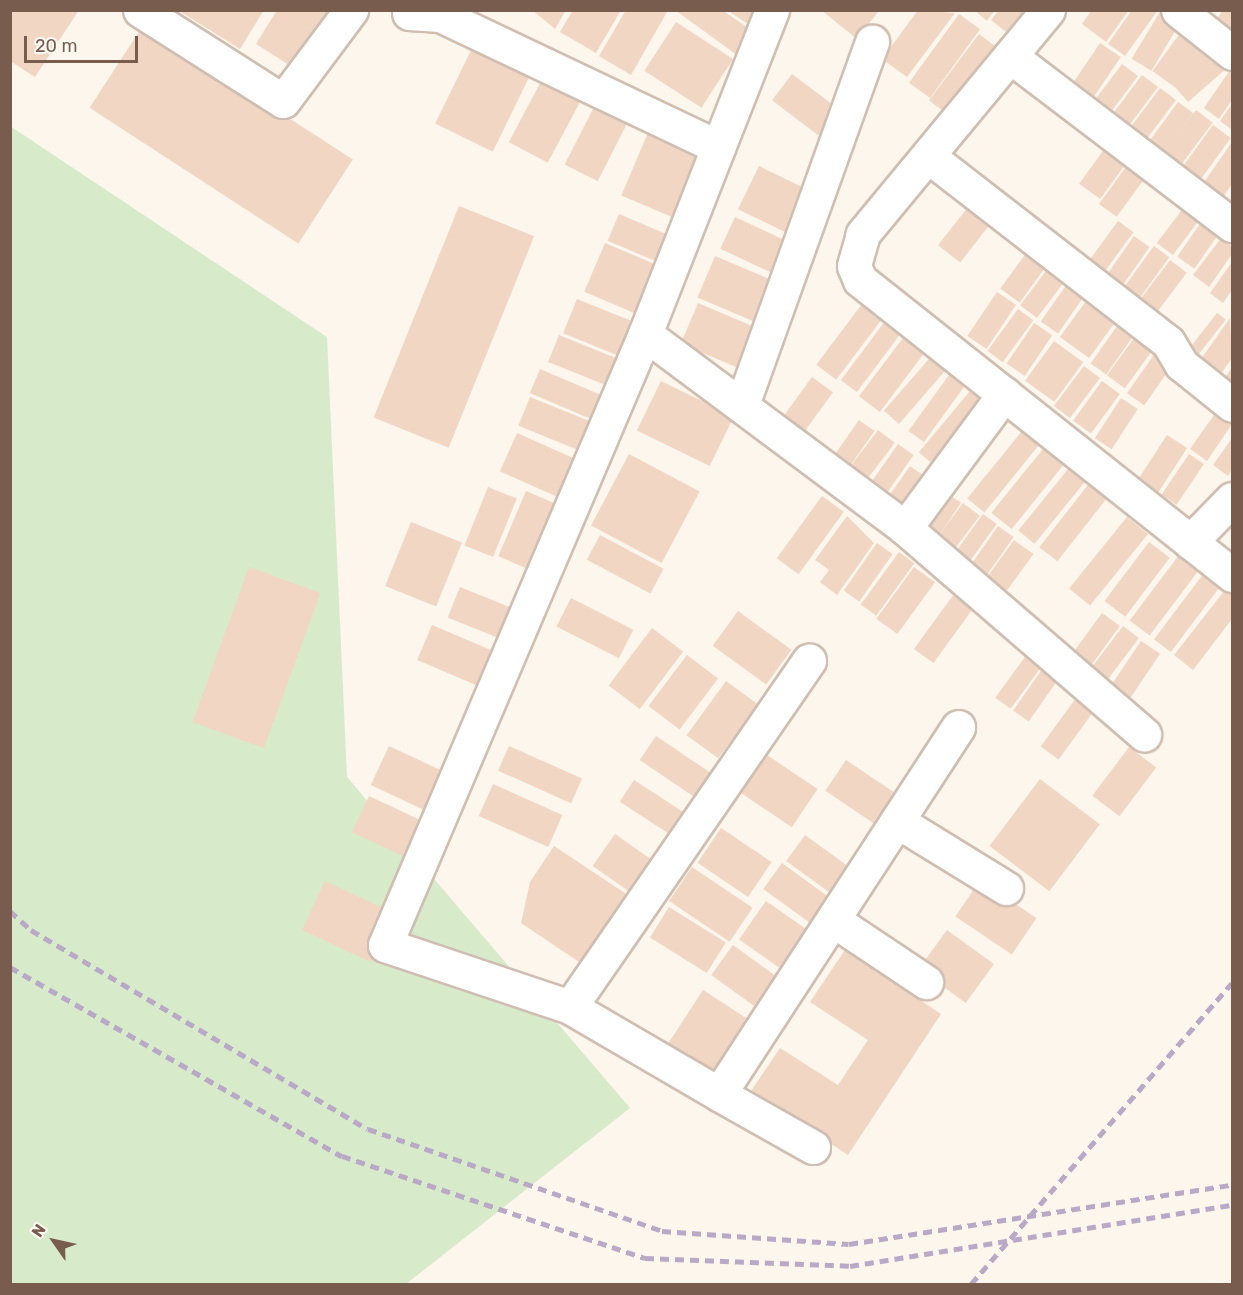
<!DOCTYPE html>
<style>
body{margin:0}
#map{position:relative;width:1243px;height:1295px;overflow:hidden;background:#fcf6ec;font-family:Rubik,sans-serif}
div>[style]{position:absolute}
.green>*{inset:0;background:#d7eaca}
.building>*{inset:0;background:#f1d6c4;transform-origin:0 0}
.roads{filter:drop-shadow(2px 0 #cfbeb1) drop-shadow(-2px 0 #cfbeb1) drop-shadow(0 2px #cfbeb1) drop-shadow(0 -2px #cfbeb1)}
.street>*{height:33px;margin:-16.5px;padding:0 16.5px;transform-origin:16.5px;border-radius:16.5px;background:#fff}
.rail>*{height:4.5px;margin-top:-2.25px;transform-origin:0;background:repeating-linear-gradient(90deg,#b9a9c7 0 9px,transparent 0 15px)}
span{translate:-50% -50%;white-space:nowrap;text-align:center;line-height:1.15;-webkit-text-stroke:4.5px #fefaf3;paint-order:stroke}
.frame{position:absolute;inset:0;border:12px solid #785d4e;pointer-events:none}
.north{position:absolute;left:24px;top:1211px;width:60px;height:60px;-webkit-text-stroke:4px #fefaf3;paint-order:stroke;rotate:304deg;font-size:16px;font-weight:700;line-height:24px;text-align:center;color:#785d4e}
.north::after{content:'';display:block;margin:auto;width:21px;height:27px;background:#785d4e;clip-path:polygon(50% 0,100% 100%,50% 72%,0 100%)}
.scale{position:absolute;left:24px;top:36px;width:114px;height:27px;box-sizing:border-box;border:3px solid #785d4e;border-top:0;padding-left:8px;font-size:18px;line-height:21px;white-space:nowrap;color:#785d4e;-webkit-text-stroke:4px #fefaf3;paint-order:stroke}
</style>
<div id="map">
<div class="green">
<i style="clip-path:polygon(10px 126px,327px 337px,347px 777px,630px 1108px,406px 1284px,11px 1284px)"></i>
</div>
<div class="building">
<i style="clip-path:polygon(10px 10px,79px 10px,35px 77px,10px 61px)"></i>
<i style="clip-path:polygon(178px 10px,264px 10px,240px 49px)"></i>
<i style="clip-path:polygon(277px 10px,333px 10px,297px 70px,256px 44px)"></i>
<i style="clip-path:polygon(532px 10px,566px 10px,555px 29px)"></i>
<i style="clip-path:polygon(573px 10px,621px 10px,596px 53px,560px 32px)"></i>
<i style="clip-path:polygon(626px 10px,667px 12px,631px 75px,599px 56px)"></i>
<i style="clip-path:polygon(675px 10px,722px 10px,757px 34px,741px 58px)"></i>
<i style="clip-path:polygon(727px 10px,762px 10px,751px 26px)"></i>
<i style="clip-path:polygon(821px 10px,876px 10px,878px 12px,857px 39px)"></i>
<i style="clip-path:polygon(918px 10px,955px 13px,907px 77px,882px 59px)"></i>
<i style="clip-path:polygon(974px 10px,995px 10px,987px 21px)"></i>
<i style="clip-path:polygon(999px 10px,1036px 10px,1015px 39px,991px 20px)"></i>
<i style="clip-path:polygon(1092px 10px,1129px 10px,1106px 42px,1082px 24px)"></i>
<i style="clip-path:polygon(1132px 10px,1158px 10px,1125px 56px,1108px 44px)"></i>
<i style="left:1161px;top:10px;width:23px;height:57px;rotate:31deg"></i>
<i style="clip-path:polygon(1223px 10px,1232px 10px,1232px 34px,1212px 26px)"></i>
<i style="left:959px;top:14px;width:26px;height:85px;rotate:36deg"></i>
<i style="left:676px;top:22px;width:68px;height:58px;rotate:33deg"></i>
<i style="left:144px;top:24px;width:249px;height:100px;rotate:33deg"></i>
<i style="left:1186px;top:25px;width:37px;height:57px;rotate:36deg"></i>
<i style="left:979px;top:34px;width:25px;height:83px;rotate:37deg"></i>
<i style="left:476px;top:40px;width:64px;height:93px;rotate:26deg"></i>
<i style="left:1100px;top:43px;width:25px;height:48px;rotate:34deg"></i>
<i style="left:1218px;top:48px;width:21px;height:58px;rotate:49deg"></i>
<i style="left:1122px;top:64px;width:20px;height:47px;rotate:37deg"></i>
<i style="clip-path:polygon(1232px 67px,1232px 100px,1219px 119px,1204px 108px)"></i>
<i style="left:545px;top:74px;width:44px;height:77px;rotate:28deg"></i>
<i style="left:792px;top:74px;width:67px;height:33px;rotate:37deg"></i>
<i style="left:1142px;top:75px;width:20px;height:55px;rotate:37deg"></i>
<i style="left:1160px;top:88px;width:20px;height:54px;rotate:37deg"></i>
<i style="left:1178px;top:102px;width:19px;height:56px;rotate:36deg"></i>
<i style="left:596px;top:103px;width:37px;height:69px;rotate:27deg"></i>
<i style="clip-path:polygon(1232px 104px,1232px 130px,1220px 121px)"></i>
<i style="left:1196px;top:110px;width:21px;height:60px;rotate:37deg"></i>
<i style="left:653px;top:121px;width:65px;height:81px;rotate:23deg"></i>
<i style="left:1213px;top:125px;width:22px;height:57px;rotate:36deg"></i>
<i style="clip-path:polygon(1232px 142px,1232px 184px,1221px 200px,1202px 185px)"></i>
<i style="left:1108px;top:144px;width:26px;height:49px;rotate:36deg"></i>
<i style="left:1133px;top:157px;width:22px;height:58px;rotate:36deg"></i>
<i style="left:759px;top:166px;width:64px;height:48px;rotate:26deg"></i>
<i style="left:975px;top:198px;width:28px;height:60px;rotate:38deg"></i>
<i style="left:1190px;top:199px;width:20px;height:55px;rotate:37deg"></i>
<i style="left:459px;top:206px;width:81px;height:228px;rotate:22deg"></i>
<i style="left:619px;top:214px;width:62px;height:29px;rotate:23deg"></i>
<i style="left:1207px;top:214px;width:21px;height:52px;rotate:35deg"></i>
<i style="left:735px;top:217px;width:67px;height:35px;rotate:25deg"></i>
<i style="left:1118px;top:221px;width:19px;height:53px;rotate:36deg"></i>
<i style="clip-path:polygon(1228px 229px,1232px 254px,1209px 287px,1193px 275px)"></i>
<i style="left:1134px;top:236px;width:19px;height:55px;rotate:35deg"></i>
<i style="left:605px;top:243px;width:64px;height:53px;rotate:23deg"></i>
<i style="left:1032px;top:245px;width:24px;height:54px;rotate:36deg"></i>
<i style="left:1154px;top:246px;width:19px;height:59px;rotate:36deg"></i>
<i style="left:715px;top:256px;width:71px;height:45px;rotate:23deg"></i>
<i style="left:1055px;top:259px;width:21px;height:58px;rotate:37deg"></i>
<i style="left:1170px;top:260px;width:21px;height:59px;rotate:37deg"></i>
<i style="clip-path:polygon(1232px 262px,1232px 290px,1223px 303px,1210px 293px)"></i>
<i style="left:1074px;top:274px;width:21px;height:58px;rotate:35deg"></i>
<i style="left:1094px;top:290px;width:36px;height:58px;rotate:36deg"></i>
<i style="left:997px;top:292px;width:23px;height:53px;rotate:34deg"></i>
<i style="left:577px;top:299px;width:69px;height:37px;rotate:22deg"></i>
<i style="left:865px;top:300px;width:25px;height:81px;rotate:37deg"></i>
<i style="left:698px;top:303px;width:72px;height:44px;rotate:23deg"></i>
<i style="left:1018px;top:309px;width:19px;height:52px;rotate:36deg"></i>
<i style="left:1217px;top:313px;width:11px;height:51px;rotate:38deg"></i>
<i style="left:889px;top:316px;width:20px;height:80px;rotate:37deg"></i>
<i style="left:1124px;top:316px;width:19px;height:58px;rotate:35deg"></i>
<i style="clip-path:polygon(1230px 318px,1232px 358px,1216px 381px,1196px 366px)"></i>
<i style="left:1034px;top:323px;width:22px;height:49px;rotate:34deg"></i>
<i style="left:1137px;top:334px;width:22px;height:51px;rotate:36deg"></i>
<i style="left:559px;top:335px;width:72px;height:29px;rotate:22deg"></i>
<i style="left:903px;top:338px;width:26px;height:73px;rotate:37deg"></i>
<i style="left:1054px;top:341px;width:36px;height:49px;rotate:36deg"></i>
<i style="left:1158px;top:349px;width:21px;height:54px;rotate:35deg"></i>
<i style="left:935px;top:352px;width:20px;height:78px;rotate:41deg"></i>
<i style="left:1084px;top:366px;width:20px;height:50px;rotate:37deg"></i>
<i style="clip-path:polygon(1232px 367px,1232px 384px,1225px 378px)"></i>
<i style="left:540px;top:369px;width:69px;height:26px;rotate:23deg"></i>
<i style="left:952px;top:371px;width:19px;height:74px;rotate:36deg"></i>
<i style="left:812px;top:377px;width:26px;height:56px;rotate:36deg"></i>
<i style="left:661px;top:381px;width:81px;height:55px;rotate:26deg"></i>
<i style="left:1102px;top:381px;width:22px;height:49px;rotate:36deg"></i>
<i style="left:976px;top:384px;width:26px;height:89px;rotate:40deg"></i>
<i style="left:530px;top:397px;width:68px;height:31px;rotate:22deg"></i>
<i style="left:1121px;top:398px;width:20px;height:48px;rotate:33deg"></i>
<i style="clip-path:polygon(1224px 401px,1232px 408px,1232px 424px,1207px 461px,1190px 449px)"></i>
<i style="left:859px;top:420px;width:19px;height:51px;rotate:35deg"></i>
<i style="left:878px;top:430px;width:21px;height:52px;rotate:37deg"></i>
<i style="left:1022px;top:431px;width:22px;height:87px;rotate:39deg"></i>
<i style="left:517px;top:433px;width:67px;height:42px;rotate:24deg"></i>
<i style="left:1167px;top:435px;width:24px;height:54px;rotate:33deg"></i>
<i style="clip-path:polygon(1232px 438px,1232px 469px,1228px 476px,1213px 465px)"></i>
<i style="left:898px;top:444px;width:19px;height:48px;rotate:35deg"></i>
<i style="left:1043px;top:449px;width:26px;height:82px;rotate:39deg"></i>
<i style="left:629px;top:454px;width:80px;height:81px;rotate:28deg"></i>
<i style="left:1189px;top:454px;width:18px;height:49px;rotate:34deg"></i>
<i style="left:1073px;top:463px;width:21px;height:87px;rotate:39deg"></i>
<i style="left:910px;top:466px;width:29px;height:44px;rotate:35deg"></i>
<i style="left:1091px;top:481px;width:23px;height:84px;rotate:38deg"></i>
<i style="left:488px;top:487px;width:31px;height:63px;rotate:22deg"></i>
<i style="left:942px;top:490px;width:23px;height:45px;rotate:34deg"></i>
<i style="left:526px;top:491px;width:33px;height:71px;rotate:23deg"></i>
<i style="left:822px;top:496px;width:27px;height:77px;rotate:36deg"></i>
<i style="left:963px;top:503px;width:21px;height:49px;rotate:37deg"></i>
<i style="left:983px;top:514px;width:17px;height:55px;rotate:36deg"></i>
<i style="clip-path:polygon(847px 516px,874px 543px,837px 595px,820px 582px,829px 570px,815px 560px)"></i>
<i style="left:1127px;top:517px;width:27px;height:92px;rotate:39deg"></i>
<i style="left:411px;top:522px;width:55px;height:69px;rotate:22deg"></i>
<i style="left:998px;top:526px;width:19px;height:57px;rotate:35deg"></i>
<i style="left:600px;top:535px;width:72px;height:28px;rotate:28deg"></i>
<i style="left:1014px;top:540px;width:24px;height:57px;rotate:36deg"></i>
<i style="left:1149px;top:542px;width:26px;height:74px;rotate:37deg"></i>
<i style="left:877px;top:543px;width:19px;height:58px;rotate:35deg"></i>
<i style="left:899px;top:552px;width:19px;height:65px;rotate:36deg"></i>
<i style="left:1179px;top:555px;width:25px;height:82px;rotate:37deg"></i>
<i style="left:249px;top:567px;width:76px;height:165px;rotate:20deg"></i>
<i style="left:914px;top:567px;width:26px;height:64px;rotate:36deg"></i>
<i style="left:1204px;top:573px;width:21px;height:83px;rotate:37deg"></i>
<i style="left:460px;top:587px;width:69px;height:33px;rotate:22deg"></i>
<i style="clip-path:polygon(1225px 590px,1232px 595px,1232px 619px,1193px 670px,1174px 655px)"></i>
<i style="left:954px;top:594px;width:24px;height:68px;rotate:36deg"></i>
<i style="left:571px;top:598px;width:70px;height:32px;rotate:27deg"></i>
<i style="left:738px;top:611px;width:66px;height:43px;rotate:36deg"></i>
<i style="left:1102px;top:613px;width:22px;height:56px;rotate:36deg"></i>
<i style="left:432px;top:625px;width:76px;height:38px;rotate:23deg"></i>
<i style="left:1123px;top:626px;width:20px;height:58px;rotate:37deg"></i>
<i style="left:652px;top:628px;width:39px;height:72px;rotate:37deg"></i>
<i style="left:1141px;top:641px;width:23px;height:57px;rotate:34deg"></i>
<i style="left:1027px;top:654px;width:19px;height:54px;rotate:36deg"></i>
<i style="left:687px;top:655px;width:39px;height:64px;rotate:37deg"></i>
<i style="left:1043px;top:668px;width:19px;height:52px;rotate:35deg"></i>
<i style="left:726px;top:681px;width:39px;height:67px;rotate:36deg"></i>
<i style="left:1076px;top:698px;width:22px;height:60px;rotate:36deg"></i>
<i style="left:656px;top:736px;width:69px;height:29px;rotate:34deg"></i>
<i style="left:389px;top:746px;width:72px;height:43px;rotate:25deg"></i>
<i style="left:509px;top:746px;width:80px;height:27px;rotate:24deg"></i>
<i style="left:1129px;top:747px;width:34px;height:61px;rotate:37deg"></i>
<i style="left:767px;top:755px;width:61px;height:46px;rotate:34deg"></i>
<i style="left:846px;top:760px;width:73px;height:37px;rotate:34deg"></i>
<i style="left:1040px;top:779px;width:75px;height:84px;rotate:37deg"></i>
<i style="left:634px;top:780px;width:61px;height:26px;rotate:33deg"></i>
<i style="left:493px;top:784px;width:76px;height:35px;rotate:24deg"></i>
<i style="left:369px;top:796px;width:69px;height:40px;rotate:25deg"></i>
<i style="left:721px;top:828px;width:61px;height:42px;rotate:34deg"></i>
<i style="left:615px;top:834px;width:51px;height:39px;rotate:35deg"></i>
<i style="left:805px;top:835px;width:63px;height:32px;rotate:36deg"></i>
<i style="clip-path:polygon(554px 846px,634px 899px,588px 968px,521px 923px,530px 882px)"></i>
<i style="left:782px;top:863px;width:68px;height:32px;rotate:36deg"></i>
<i style="left:692px;top:867px;width:73px;height:41px;rotate:34deg"></i>
<i style="left:980px;top:880px;width:68px;height:44px;rotate:34deg"></i>
<i style="left:325px;top:881px;width:75px;height:54px;rotate:25deg"></i>
<i style="left:766px;top:901px;width:59px;height:47px;rotate:35deg"></i>
<i style="left:669px;top:907px;width:67px;height:36px;rotate:32deg"></i>
<i style="left:947px;top:930px;width:58px;height:48px;rotate:36deg"></i>
<i style="left:733px;top:945px;width:61px;height:37px;rotate:36deg"></i>
<i style="clip-path:polygon(845px 950px,941px 1014px,848px 1155px,751px 1091px,780px 1048px,838px 1085px,868px 1040px,810px 1002px)"></i>
<i style="left:703px;top:990px;width:64px;height:69px;rotate:33deg"></i>
</div>
<div class="roads">
<div class="street">
<i style="left:140px;top:10px;width:169px;rotate:32.5deg"></i>
<i style="left:283px;top:101px;width:114px;rotate:-53.2deg"></i>
<i style="left:772px;top:10px;width:348px;rotate:111.4deg"></i>
<i style="left:645px;top:334px;width:664px;rotate:113.05deg"></i>
<i style="left:385px;top:945px;width:195px;rotate:18.5deg"></i>
<i style="left:570px;top:1007px;width:421px;rotate:-55.4deg"></i>
<i style="left:1048px;top:10px;width:291px;rotate:129.6deg"></i>
<i style="left:863px;top:234px;width:33px;rotate:106deg"></i>
<i style="left:854px;top:266px;width:15px;rotate:67deg"></i>
<i style="left:860px;top:280px;width:475px;rotate:38.4deg"></i>
<i style="left:1178px;top:10px;width:69px;rotate:38.5deg"></i>
<i style="left:409px;top:13px;width:31px;rotate:4deg"></i>
<i style="left:440px;top:15px;width:308px;rotate:25.4deg"></i>
<i style="left:1010px;top:56px;width:279px;rotate:37.3deg"></i>
<i style="left:928px;top:156px;width:304px;rotate:37.8deg"></i>
<i style="left:1168px;top:342px;width:26px;rotate:59deg"></i>
<i style="left:1181px;top:364px;width:65px;rotate:38.8deg"></i>
<i style="left:645px;top:334px;width:324px;rotate:36.7deg"></i>
<i style="left:905px;top:528px;width:316px;rotate:40.8deg"></i>
<i style="left:742px;top:405px;width:386px;rotate:-70.3deg"></i>
<i style="left:905px;top:528px;width:167px;rotate:-53.5deg"></i>
<i style="left:1190px;top:542px;width:60px;rotate:-45.7deg"></i>
<i style="left:897px;top:821px;width:128px;rotate:31.6deg"></i>
<i style="left:833px;top:920px;width:112px;rotate:33.7deg"></i>
<i style="left:570px;top:1007px;width:173px;rotate:30.3deg"></i>
<i style="left:719px;top:1094px;width:438px;rotate:-56.9deg"></i>
<i style="left:719px;top:1094px;width:108px;rotate:29.4deg"></i>
</div>
</div>
<div class="rail">
<i style="left:10px;top:911px;width:28px;rotate:42deg"></i>
<i style="left:31px;top:930px;width:391px;rotate:30.6deg"></i>
<i style="left:368px;top:1129px;width:311px;rotate:19.1deg"></i>
<i style="left:662px;top:1231px;width:187px;rotate:4deg"></i>
<i style="left:849px;top:1244px;width:388px;rotate:-8.8deg"></i>
<i style="left:10px;top:967px;width:382px;rotate:29.7deg"></i>
<i style="left:342px;top:1156px;width:320px;rotate:18.6deg"></i>
<i style="left:645px;top:1258px;width:205px;rotate:2.2deg"></i>
<i style="left:850px;top:1266px;width:387px;rotate:-9.1deg"></i>
<i style="left:971px;top:1284px;width:398px;rotate:-49.1deg"></i>
</div>
<div class="frame"></div>
<div class="north">N</div>
<div class="scale">20 m</div>
</div>
